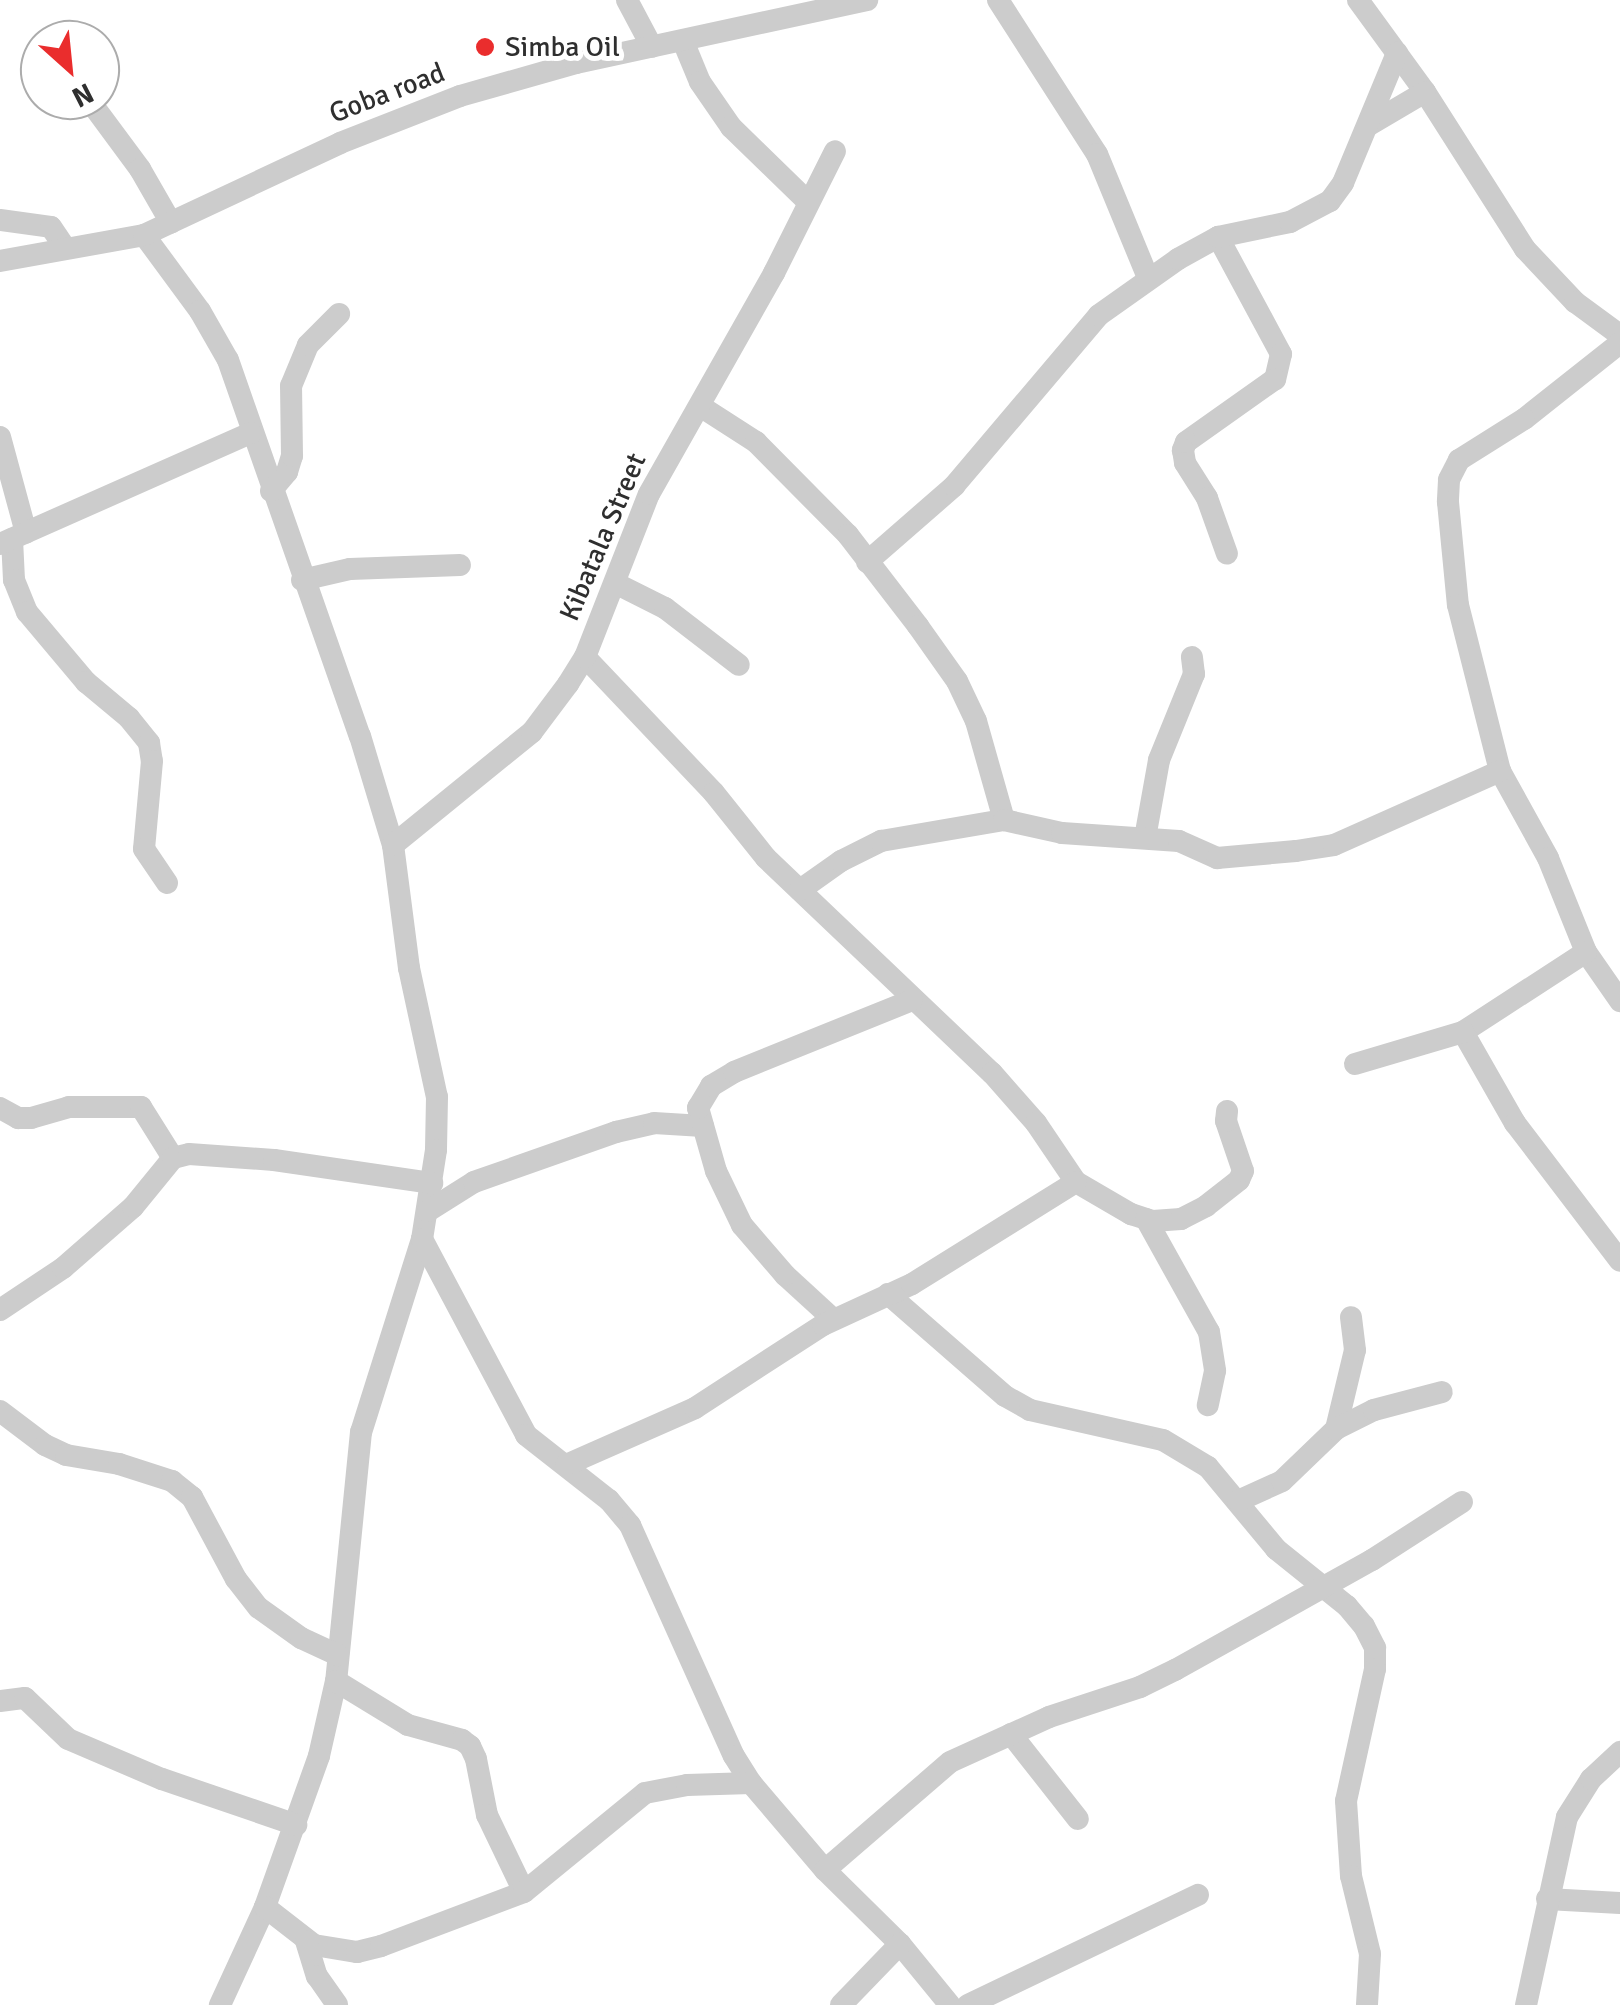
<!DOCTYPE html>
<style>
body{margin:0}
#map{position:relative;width:1620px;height:2005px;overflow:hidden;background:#fff;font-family:Signika,sans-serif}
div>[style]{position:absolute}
.minor>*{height:22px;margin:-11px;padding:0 11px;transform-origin:11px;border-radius:11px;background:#ccc}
.dots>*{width:28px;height:28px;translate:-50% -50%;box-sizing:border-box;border:5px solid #fff;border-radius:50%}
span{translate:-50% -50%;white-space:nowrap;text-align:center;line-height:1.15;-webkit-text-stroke:10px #fff;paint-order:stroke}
.poi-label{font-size:28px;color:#2f2f2f}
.left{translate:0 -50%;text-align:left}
.street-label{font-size:28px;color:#2f2f2f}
.north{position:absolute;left:20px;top:20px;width:100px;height:100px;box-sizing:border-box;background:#fff;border:2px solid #acacac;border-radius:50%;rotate:153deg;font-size:28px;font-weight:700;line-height:40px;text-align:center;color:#2f2f2f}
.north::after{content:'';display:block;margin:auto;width:35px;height:45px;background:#ea2d2d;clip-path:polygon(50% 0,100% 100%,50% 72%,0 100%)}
</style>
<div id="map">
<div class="minor">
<i style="left:627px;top:0;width:53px;rotate:62deg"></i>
<i style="left:998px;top:0;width:183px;rotate:57.3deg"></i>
<i style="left:1097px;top:154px;width:134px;rotate:67.6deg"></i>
<i style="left:1358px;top:0;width:114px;rotate:53.9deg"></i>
<i style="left:1425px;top:92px;width:186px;rotate:57.5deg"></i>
<i style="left:1525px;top:249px;width:73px;rotate:46.7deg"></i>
<i style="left:1575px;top:302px;width:56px;rotate:36.3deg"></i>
<i style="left:683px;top:41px;width:44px;rotate:67.5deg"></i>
<i style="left:700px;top:82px;width:55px;rotate:55.4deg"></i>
<i style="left:731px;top:127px;width:107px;rotate:44.2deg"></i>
<i style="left:89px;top:100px;width:86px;rotate:53.5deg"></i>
<i style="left:140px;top:169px;width:62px;rotate:60.1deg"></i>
<i style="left:1369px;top:125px;width:65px;rotate:-30.5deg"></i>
<i style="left:0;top:220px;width:51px;rotate:7.8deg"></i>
<i style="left:51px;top:227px;width:25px;rotate:56deg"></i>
<i style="left:144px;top:235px;width:94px;rotate:53.6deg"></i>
<i style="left:200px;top:311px;width:56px;rotate:60.3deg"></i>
<i style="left:228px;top:360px;width:398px;rotate:70.7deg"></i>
<i style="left:360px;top:736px;width:114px;rotate:73.2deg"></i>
<i style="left:393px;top:845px;width:124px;rotate:82.6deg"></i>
<i style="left:409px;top:968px;width:132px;rotate:77.8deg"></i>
<i style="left:437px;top:1097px;width:53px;rotate:91.1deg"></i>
<i style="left:436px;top:1150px;width:90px;rotate:98.9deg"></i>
<i style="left:422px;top:1239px;width:202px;rotate:107.5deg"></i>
<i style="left:361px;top:1432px;width:250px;rotate:95.7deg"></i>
<i style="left:336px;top:1681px;width:77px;rotate:102.8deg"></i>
<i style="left:319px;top:1756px;width:160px;rotate:109.7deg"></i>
<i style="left:265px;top:1907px;width:108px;rotate:114.7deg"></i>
<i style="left:1218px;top:237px;width:133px;rotate:61.7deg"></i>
<i style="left:1281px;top:354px;width:26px;rotate:103deg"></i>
<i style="left:1275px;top:379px;width:109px;rotate:144.7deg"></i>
<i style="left:1186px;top:442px;width:9px;rotate:111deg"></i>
<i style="left:1183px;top:450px;width:13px;rotate:81deg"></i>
<i style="left:1185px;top:463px;width:41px;rotate:57.8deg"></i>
<i style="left:1207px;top:498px;width:59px;rotate:70.3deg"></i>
<i style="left:0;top:261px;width:146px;rotate:-10.2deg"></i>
<i style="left:144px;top:235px;width:217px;rotate:-25.1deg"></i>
<i style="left:340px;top:143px;width:129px;rotate:-21.4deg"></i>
<i style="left:460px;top:96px;width:121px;rotate:-15.9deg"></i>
<i style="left:576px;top:63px;width:298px;rotate:-12.2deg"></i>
<i style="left:1620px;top:343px;width:122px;rotate:141.6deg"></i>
<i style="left:1524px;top:419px;width:77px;rotate:147.8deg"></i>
<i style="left:1459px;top:460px;width:22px;rotate:117deg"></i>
<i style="left:1449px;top:480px;width:22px;rotate:93deg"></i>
<i style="left:1448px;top:502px;width:103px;rotate:84.5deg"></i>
<i style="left:1458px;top:605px;width:171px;rotate:75.8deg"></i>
<i style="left:1500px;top:771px;width:99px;rotate:61.1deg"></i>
<i style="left:1548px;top:858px;width:101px;rotate:68deg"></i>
<i style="left:1586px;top:952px;width:60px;rotate:55.2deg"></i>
<i style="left:700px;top:406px;width:67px;rotate:32.7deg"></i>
<i style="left:756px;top:442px;width:131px;rotate:45.3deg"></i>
<i style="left:848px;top:535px;width:115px;rotate:52.4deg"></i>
<i style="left:918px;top:626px;width:67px;rotate:54.7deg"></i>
<i style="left:957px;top:681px;width:44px;rotate:64.6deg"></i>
<i style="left:976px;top:721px;width:103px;rotate:74.2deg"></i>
<i style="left:0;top:437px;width:99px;rotate:74.8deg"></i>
<i style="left:271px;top:491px;width:25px;rotate:-50deg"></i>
<i style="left:287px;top:472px;width:17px;rotate:-73deg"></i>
<i style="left:292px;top:456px;width:70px;rotate:-90.8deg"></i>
<i style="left:291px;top:386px;width:44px;rotate:-67.5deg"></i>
<i style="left:308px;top:345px;width:44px;rotate:-45deg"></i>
<i style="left:12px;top:539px;width:41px;rotate:87.2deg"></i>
<i style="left:14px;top:580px;width:35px;rotate:68deg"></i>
<i style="left:27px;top:612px;width:92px;rotate:49.9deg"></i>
<i style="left:86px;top:682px;width:56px;rotate:39.9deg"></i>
<i style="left:129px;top:718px;width:32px;rotate:51deg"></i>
<i style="left:149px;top:743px;width:18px;rotate:81deg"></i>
<i style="left:152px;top:761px;width:88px;rotate:95.2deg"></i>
<i style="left:144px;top:849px;width:41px;rotate:55.9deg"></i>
<i style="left:0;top:544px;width:274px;rotate:-23.9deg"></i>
<i style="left:867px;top:562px;width:116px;rotate:-41.1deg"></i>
<i style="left:954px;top:486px;width:224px;rotate:-49.7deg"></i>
<i style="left:1099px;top:315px;width:97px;rotate:-35.3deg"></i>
<i style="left:1178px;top:259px;width:46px;rotate:-28.8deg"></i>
<i style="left:1218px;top:237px;width:74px;rotate:-11.8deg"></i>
<i style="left:1290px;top:222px;width:45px;rotate:-27.7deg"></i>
<i style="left:1330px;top:201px;width:22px;rotate:-54deg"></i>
<i style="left:1343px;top:183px;width:141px;rotate:-67.4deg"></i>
<i style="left:302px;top:580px;width:49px;rotate:-12.9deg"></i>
<i style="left:350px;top:569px;width:110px;rotate:-2.1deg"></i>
<i style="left:615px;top:583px;width:56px;rotate:26.6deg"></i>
<i style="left:665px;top:608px;width:93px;rotate:37.6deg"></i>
<i style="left:585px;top:657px;width:187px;rotate:46.5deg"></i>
<i style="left:714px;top:793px;width:83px;rotate:51.3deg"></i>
<i style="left:766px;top:858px;width:312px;rotate:43.6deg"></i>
<i style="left:992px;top:1073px;width:67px;rotate:48.7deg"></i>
<i style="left:1036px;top:1123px;width:71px;rotate:55.9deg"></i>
<i style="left:1076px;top:1182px;width:64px;rotate:30.2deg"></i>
<i style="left:1131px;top:1214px;width:23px;rotate:18deg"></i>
<i style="left:1153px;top:1221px;width:28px;rotate:-4deg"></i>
<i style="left:1181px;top:1219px;width:28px;rotate:-27deg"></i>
<i style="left:1206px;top:1206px;width:42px;rotate:-38.2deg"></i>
<i style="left:1239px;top:1180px;width:10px;rotate:-66deg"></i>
<i style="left:1243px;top:1171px;width:53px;rotate:-108.8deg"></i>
<i style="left:1226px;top:1121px;width:10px;rotate:-84deg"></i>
<i style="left:1145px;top:838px;width:79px;rotate:-79.8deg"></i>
<i style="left:1159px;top:760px;width:93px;rotate:-67.9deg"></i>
<i style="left:1194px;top:674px;width:17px;rotate:-97deg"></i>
<i style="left:393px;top:845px;width:179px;rotate:-39.1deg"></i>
<i style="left:532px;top:732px;width:60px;rotate:-53.1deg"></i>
<i style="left:568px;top:684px;width:32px;rotate:-58deg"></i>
<i style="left:585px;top:657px;width:175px;rotate:-68.6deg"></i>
<i style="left:649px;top:494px;width:254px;rotate:-60.5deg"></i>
<i style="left:774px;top:273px;width:136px;rotate:-63.4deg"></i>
<i style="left:800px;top:890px;width:50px;rotate:-35.3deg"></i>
<i style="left:841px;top:861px;width:45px;rotate:-26.6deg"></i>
<i style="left:881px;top:841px;width:125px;rotate:-9.7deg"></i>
<i style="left:1004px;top:820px;width:59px;rotate:12.6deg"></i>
<i style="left:1062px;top:833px;width:117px;rotate:3.9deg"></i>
<i style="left:1179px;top:841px;width:42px;rotate:24.1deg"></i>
<i style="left:1217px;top:858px;width:79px;rotate:-5.1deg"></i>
<i style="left:1296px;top:851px;width:38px;rotate:-9deg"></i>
<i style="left:1334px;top:845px;width:182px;rotate:-24deg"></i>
<i style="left:1586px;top:952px;width:147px;rotate:147deg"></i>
<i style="left:1463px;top:1032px;width:105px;rotate:60.3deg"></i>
<i style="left:1515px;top:1123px;width:173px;rotate:52.7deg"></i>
<i style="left:1355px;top:1064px;width:113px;rotate:-16.5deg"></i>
<i style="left:0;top:1108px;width:21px;rotate:29deg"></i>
<i style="left:18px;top:1118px;width:13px"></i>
<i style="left:31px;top:1118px;width:40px;rotate:-16deg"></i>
<i style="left:69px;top:1107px;width:72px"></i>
<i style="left:141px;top:1107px;width:60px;rotate:57.9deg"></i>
<i style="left:428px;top:1211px;width:54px;rotate:-32.2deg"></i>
<i style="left:474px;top:1182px;width:151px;rotate:-19.4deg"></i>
<i style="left:616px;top:1132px;width:39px;rotate:-13deg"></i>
<i style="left:654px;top:1123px;width:49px;rotate:3.5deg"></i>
<i style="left:1146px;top:1219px;width:129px;rotate:60.9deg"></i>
<i style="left:1209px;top:1332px;width:39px;rotate:81deg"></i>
<i style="left:1215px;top:1371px;width:35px;rotate:102deg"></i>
<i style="left:422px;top:1239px;width:222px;rotate:62deg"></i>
<i style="left:526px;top:1435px;width:105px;rotate:38.1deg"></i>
<i style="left:609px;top:1500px;width:33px;rotate:50deg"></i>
<i style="left:630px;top:1525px;width:253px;rotate:65.8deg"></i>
<i style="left:734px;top:1756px;width:32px;rotate:58deg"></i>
<i style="left:751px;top:1783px;width:114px;rotate:49.6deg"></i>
<i style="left:825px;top:1870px;width:105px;rotate:44.6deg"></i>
<i style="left:900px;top:1944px;width:79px;rotate:50.7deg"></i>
<i style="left:888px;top:1294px;width:155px;rotate:41.1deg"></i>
<i style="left:1005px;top:1396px;width:29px;rotate:29deg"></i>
<i style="left:1030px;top:1410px;width:136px;rotate:12.7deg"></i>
<i style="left:1163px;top:1440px;width:52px;rotate:31deg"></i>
<i style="left:1208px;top:1467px;width:107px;rotate:50.3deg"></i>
<i style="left:1276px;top:1549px;width:91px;rotate:38.8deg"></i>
<i style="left:1347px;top:1606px;width:26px;rotate:50deg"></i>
<i style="left:1364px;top:1626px;width:25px;rotate:63deg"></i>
<i style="left:1375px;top:1648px;width:21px;rotate:90deg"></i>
<i style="left:1375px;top:1669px;width:135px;rotate:102.4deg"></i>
<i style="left:1346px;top:1801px;width:75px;rotate:86.2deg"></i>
<i style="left:1351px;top:1876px;width:80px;rotate:76.3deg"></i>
<i style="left:1370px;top:1954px;width:51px;rotate:93.4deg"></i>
<i style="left:0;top:1310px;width:76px;rotate:-33.7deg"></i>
<i style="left:63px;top:1268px;width:93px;rotate:-41.1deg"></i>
<i style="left:133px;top:1207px;width:63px;rotate:-50.8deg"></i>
<i style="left:173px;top:1158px;width:16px;rotate:-14deg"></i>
<i style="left:189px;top:1154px;width:85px;rotate:4deg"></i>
<i style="left:274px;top:1160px;width:160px;rotate:8.3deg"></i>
<i style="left:833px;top:1319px;width:65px;rotate:-137.5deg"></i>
<i style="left:785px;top:1275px;width:66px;rotate:-130.7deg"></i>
<i style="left:742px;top:1225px;width:60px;rotate:-115.7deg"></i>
<i style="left:716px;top:1171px;width:66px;rotate:-105.9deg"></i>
<i style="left:698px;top:1108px;width:26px;rotate:-59deg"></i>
<i style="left:711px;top:1086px;width:27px;rotate:-31deg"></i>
<i style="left:734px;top:1072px;width:192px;rotate:-22deg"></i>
<i style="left:0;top:1411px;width:56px;rotate:37.1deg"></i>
<i style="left:45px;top:1445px;width:23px;rotate:25deg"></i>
<i style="left:66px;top:1455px;width:54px;rotate:9.6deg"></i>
<i style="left:119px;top:1464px;width:56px;rotate:17.8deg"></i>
<i style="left:172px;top:1481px;width:26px;rotate:39deg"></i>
<i style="left:192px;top:1497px;width:93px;rotate:61.8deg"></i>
<i style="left:236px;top:1579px;width:37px;rotate:52deg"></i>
<i style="left:259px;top:1608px;width:52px;rotate:35.5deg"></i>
<i style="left:301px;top:1638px;width:41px;rotate:24.7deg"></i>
<i style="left:1336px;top:1429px;width:81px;rotate:-76.5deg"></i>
<i style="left:1355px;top:1350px;width:33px;rotate:-97deg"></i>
<i style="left:566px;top:1465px;width:141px;rotate:-23.8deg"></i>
<i style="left:695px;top:1408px;width:153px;rotate:-33deg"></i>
<i style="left:823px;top:1325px;width:98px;rotate:-24.7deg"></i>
<i style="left:912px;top:1284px;width:193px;rotate:-31.9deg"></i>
<i style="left:1238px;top:1501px;width:48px;rotate:-24.4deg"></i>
<i style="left:1282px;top:1481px;width:75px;rotate:-43.9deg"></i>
<i style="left:1336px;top:1429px;width:42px;rotate:-26.6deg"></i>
<i style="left:1374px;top:1410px;width:70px;rotate:-14.8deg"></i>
<i style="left:336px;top:1681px;width:84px;rotate:31.4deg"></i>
<i style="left:408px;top:1725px;width:56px;rotate:15.5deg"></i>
<i style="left:462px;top:1740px;width:10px;rotate:37deg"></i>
<i style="left:470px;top:1746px;width:14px;rotate:65deg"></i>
<i style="left:476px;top:1759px;width:57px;rotate:78.9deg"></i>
<i style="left:487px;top:1815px;width:85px;rotate:64.3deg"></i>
<i style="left:0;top:1701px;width:25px;rotate:-7deg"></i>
<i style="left:25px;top:1698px;width:59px;rotate:43.6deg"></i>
<i style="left:68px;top:1739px;width:102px;rotate:23.1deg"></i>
<i style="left:162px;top:1779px;width:142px;rotate:18.9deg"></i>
<i style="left:1011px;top:1734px;width:108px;rotate:51.8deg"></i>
<i style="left:825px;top:1870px;width:165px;rotate:-40.8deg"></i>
<i style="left:950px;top:1762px;width:109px;rotate:-24.4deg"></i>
<i style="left:1049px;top:1717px;width:96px;rotate:-18.2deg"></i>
<i style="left:1140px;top:1687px;width:39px;rotate:-26deg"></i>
<i style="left:1175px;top:1670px;width:226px;rotate:-29.2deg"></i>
<i style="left:1372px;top:1560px;width:107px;rotate:-32.8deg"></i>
<i style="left:1547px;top:1899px;width:73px;rotate:3.1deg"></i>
<i style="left:265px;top:1907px;width:62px;rotate:37.8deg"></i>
<i style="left:314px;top:1945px;width:44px;rotate:9.2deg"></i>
<i style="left:357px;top:1952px;width:25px;rotate:-14deg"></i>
<i style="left:381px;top:1946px;width:153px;rotate:-20.7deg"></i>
<i style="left:524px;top:1892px;width:156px;rotate:-39.3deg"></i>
<i style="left:645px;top:1793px;width:43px;rotate:-10.8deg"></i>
<i style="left:687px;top:1785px;width:64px;rotate:-1.8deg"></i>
<i style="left:306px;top:1941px;width:37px;rotate:73deg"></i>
<i style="left:317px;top:1976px;width:35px;rotate:55deg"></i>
<i style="left:841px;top:2005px;width:85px;rotate:-46deg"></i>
<i style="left:968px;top:2005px;width:255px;rotate:-25.6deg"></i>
<i style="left:1526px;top:2005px;width:192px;rotate:-77.7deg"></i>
<i style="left:1567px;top:1817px;width:45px;rotate:-57.7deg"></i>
<i style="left:1591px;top:1779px;width:40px;rotate:-43deg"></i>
</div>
<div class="dots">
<i style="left:485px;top:47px;background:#ea2d2d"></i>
</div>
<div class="poi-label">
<span class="left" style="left:505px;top:47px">Simba Oil</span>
</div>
<div class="street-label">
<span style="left:387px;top:93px;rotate:-21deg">Goba road</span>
<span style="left:603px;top:537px;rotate:-67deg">Kibatala Street</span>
</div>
<div class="north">N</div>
</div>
